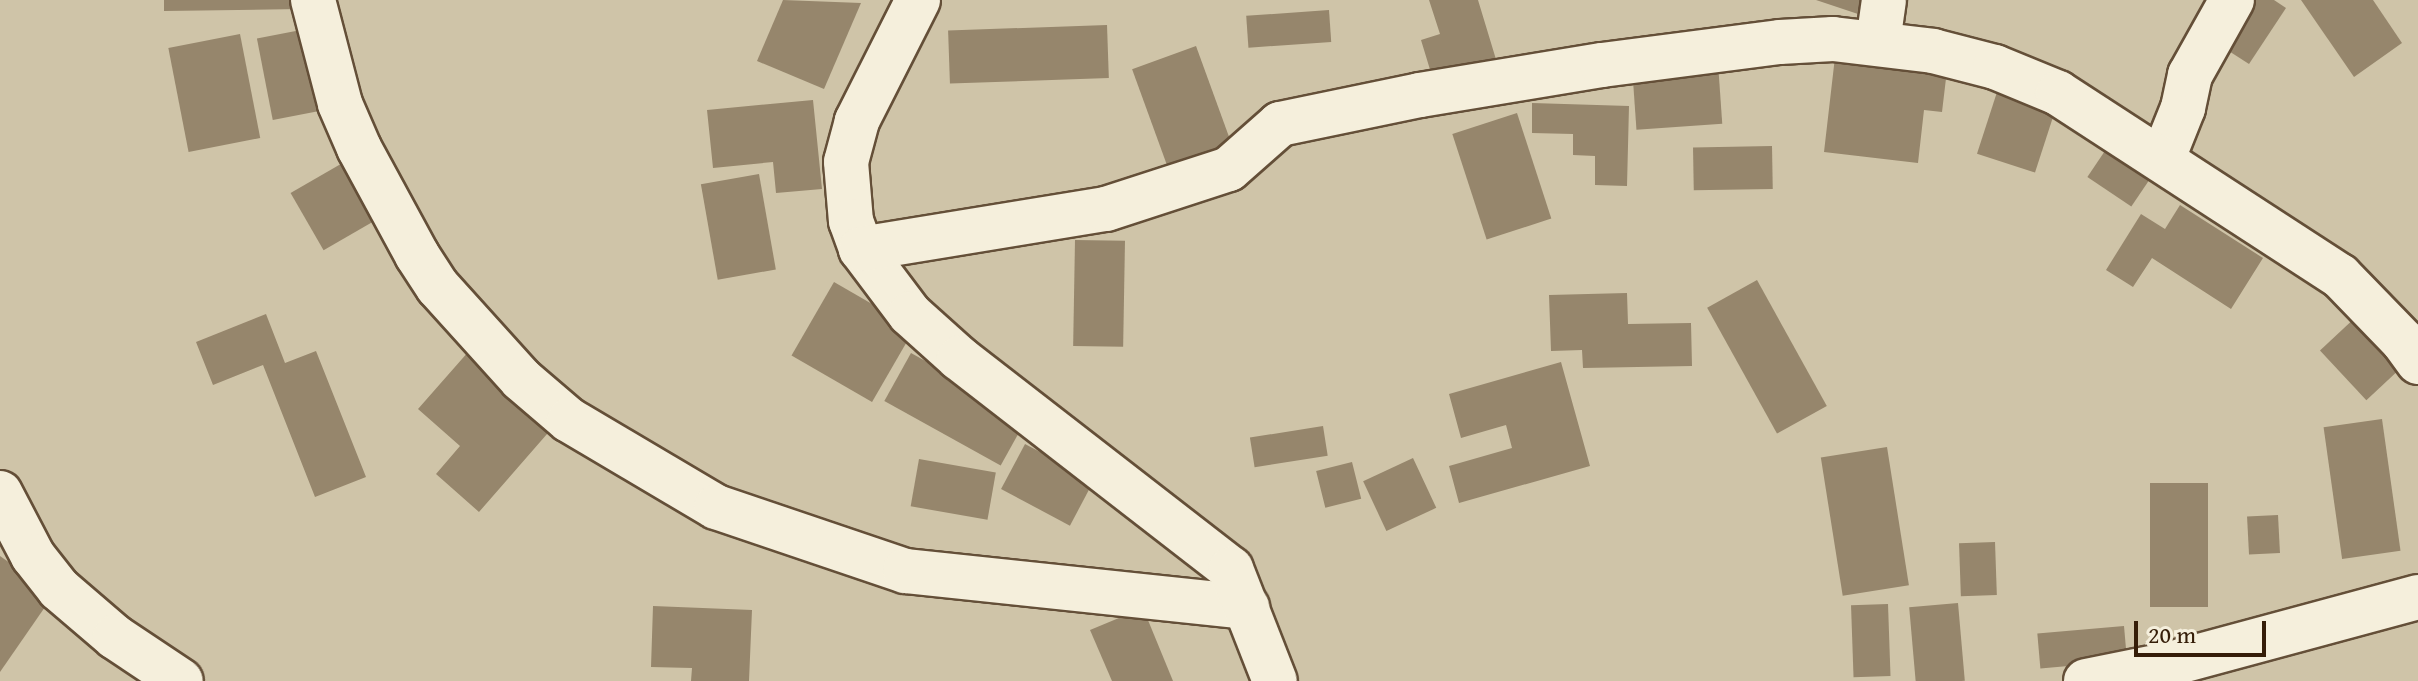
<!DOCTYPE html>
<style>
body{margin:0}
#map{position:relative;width:2418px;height:681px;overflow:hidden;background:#efe6c9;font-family:"Gentium Book Plus",serif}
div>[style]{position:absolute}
.green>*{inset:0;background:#cfc4a8;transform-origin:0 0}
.building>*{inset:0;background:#96866c;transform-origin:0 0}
.roads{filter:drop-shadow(2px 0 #644f38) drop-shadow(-2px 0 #644f38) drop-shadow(0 2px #644f38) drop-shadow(0 -2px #644f38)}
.minor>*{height:44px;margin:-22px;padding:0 22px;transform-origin:22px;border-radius:22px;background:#f5efdc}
span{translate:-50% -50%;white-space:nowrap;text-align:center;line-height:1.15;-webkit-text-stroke:6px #f5efdc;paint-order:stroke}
.scale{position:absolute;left:2134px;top:621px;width:132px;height:36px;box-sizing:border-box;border:4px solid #351d08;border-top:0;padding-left:10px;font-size:24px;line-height:28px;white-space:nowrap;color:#351d08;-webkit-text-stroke:6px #f5efdc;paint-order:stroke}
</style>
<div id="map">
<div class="green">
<i style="left:0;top:0;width:2418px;height:681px"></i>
</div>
<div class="building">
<i style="clip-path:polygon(164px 0,299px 0,300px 9px,164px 11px)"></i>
<i style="clip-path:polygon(783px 0,861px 3px,824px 89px,757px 61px)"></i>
<i style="clip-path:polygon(1429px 0,1478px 0,1498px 66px,1435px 86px,1421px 40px,1440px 34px)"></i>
<i style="clip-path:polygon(1816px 0,1862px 0,1858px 14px)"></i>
<i style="clip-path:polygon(2251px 0,2274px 0,2286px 8px,2249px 64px,2221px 46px)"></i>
<i style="clip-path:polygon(2301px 0,2373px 0,2402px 43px,2354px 77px)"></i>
<i style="left:1329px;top:10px;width:32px;height:83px;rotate:86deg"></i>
<i style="left:1107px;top:25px;width:53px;height:159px;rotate:88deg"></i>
<i style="left:306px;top:29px;width:83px;height:50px;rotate:79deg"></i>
<i style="left:240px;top:34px;width:106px;height:73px;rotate:79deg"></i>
<i style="left:1196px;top:46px;width:113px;height:68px;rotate:70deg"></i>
<i style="clip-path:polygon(1835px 57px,1947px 70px,1942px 112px,1924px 110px,1918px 163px,1824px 152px)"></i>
<i style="left:1718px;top:63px;width:61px;height:86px;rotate:86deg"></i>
<i style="left:1998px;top:89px;width:61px;height:68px;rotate:18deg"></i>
<i style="clip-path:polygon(813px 100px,822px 189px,776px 193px,773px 162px,713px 168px,707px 110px)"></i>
<i style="clip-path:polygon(1532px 103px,1629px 106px,1627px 186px,1595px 185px,1595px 156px,1573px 155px,1573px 134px,1532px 133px)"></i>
<i style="left:1517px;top:113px;width:111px;height:68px;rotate:72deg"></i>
<i style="left:2117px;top:133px;width:53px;height:53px;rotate:34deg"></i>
<i style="left:1772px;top:146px;width:43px;height:79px;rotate:89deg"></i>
<i style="left:346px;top:161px;width:66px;height:64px;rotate:60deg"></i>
<i style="left:759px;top:174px;width:97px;height:59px;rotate:80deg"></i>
<i style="clip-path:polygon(2180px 205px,2263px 258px,2231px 309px,2152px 258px,2133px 287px,2106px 270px,2141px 214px,2165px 229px)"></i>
<i style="left:1075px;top:240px;width:50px;height:106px;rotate:1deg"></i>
<i style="left:1757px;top:280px;width:144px;height:57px;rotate:61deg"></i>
<i style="left:834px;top:282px;width:93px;height:85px;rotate:30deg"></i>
<i style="clip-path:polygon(1627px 293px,1628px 324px,1691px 323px,1692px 366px,1583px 368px,1582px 350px,1551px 351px,1549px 295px)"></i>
<i style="clip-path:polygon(266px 314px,285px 363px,316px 351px,366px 477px,315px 497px,263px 365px,213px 385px,196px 342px)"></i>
<i style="left:2358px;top:315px;width:68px;height:52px;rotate:47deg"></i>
<i style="clip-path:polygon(469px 351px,554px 426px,479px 512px,436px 474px,460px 446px,418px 409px)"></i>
<i style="left:911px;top:353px;width:133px;height:55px;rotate:29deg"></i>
<i style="clip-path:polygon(1561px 362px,1590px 466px,1459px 503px,1449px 466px,1512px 448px,1506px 425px,1461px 438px,1449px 394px)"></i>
<i style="left:2382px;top:419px;width:133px;height:59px;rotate:82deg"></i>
<i style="left:1323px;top:426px;width:30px;height:74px;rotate:81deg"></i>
<i style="left:1025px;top:444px;width:78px;height:51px;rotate:28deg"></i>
<i style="left:1887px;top:447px;width:140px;height:67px;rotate:81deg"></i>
<i style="left:1413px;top:458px;width:55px;height:55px;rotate:65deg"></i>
<i style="left:919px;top:459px;width:78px;height:48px;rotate:10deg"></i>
<i style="left:1352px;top:462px;width:38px;height:37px;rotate:76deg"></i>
<i style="left:2150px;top:483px;width:58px;height:124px"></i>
<i style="left:2278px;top:515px;width:38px;height:31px;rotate:87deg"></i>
<i style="left:1995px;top:542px;width:53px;height:36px;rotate:88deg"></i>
<i style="clip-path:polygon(0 556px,54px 594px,0 672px)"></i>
<i style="left:1958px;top:603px;width:78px;height:49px;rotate:85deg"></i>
<i style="left:1888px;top:604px;width:72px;height:37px;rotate:88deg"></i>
<i style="clip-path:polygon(653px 606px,752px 610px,749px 681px,691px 681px,692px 668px,651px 667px)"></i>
<i style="clip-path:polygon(1143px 608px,1173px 681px,1112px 681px,1090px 630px)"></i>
<i style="left:2124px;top:626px;width:35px;height:87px;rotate:85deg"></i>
</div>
<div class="roads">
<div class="minor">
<i style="left:313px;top:0;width:107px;rotate:75.4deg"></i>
<i style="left:340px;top:104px;width:48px;rotate:66.6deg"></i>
<i style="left:359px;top:148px;width:122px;rotate:61.5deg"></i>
<i style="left:417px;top:255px;width:38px;rotate:57deg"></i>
<i style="left:438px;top:287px;width:124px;rotate:47.9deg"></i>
<i style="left:521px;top:379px;width:63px;rotate:40.5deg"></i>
<i style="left:569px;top:420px;width:171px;rotate:30.6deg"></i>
<i style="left:716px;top:507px;width:200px;rotate:18.7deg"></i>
<i style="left:905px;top:571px;width:344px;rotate:6deg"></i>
<i style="left:918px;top:0;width:136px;rotate:116.8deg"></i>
<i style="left:857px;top:121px;width:42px;rotate:105deg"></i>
<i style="left:846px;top:162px;width:59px;rotate:85.2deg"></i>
<i style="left:851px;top:221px;width:30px;rotate:70deg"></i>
<i style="left:861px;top:249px;width:81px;rotate:53deg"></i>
<i style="left:910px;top:314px;width:66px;rotate:41.9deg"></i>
<i style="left:959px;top:358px;width:344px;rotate:37.8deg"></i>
<i style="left:1231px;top:569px;width:120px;rotate:68.6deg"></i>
<i style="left:1878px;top:42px;width:42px;rotate:-81.9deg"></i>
<i style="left:2163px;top:158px;width:54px;rotate:-68.2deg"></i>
<i style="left:2183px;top:108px;width:34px;rotate:-78deg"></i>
<i style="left:2190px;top:75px;width:86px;rotate:-60.8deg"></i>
<i style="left:861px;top:249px;width:248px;rotate:-9.3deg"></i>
<i style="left:1106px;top:209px;width:129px;rotate:-18deg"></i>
<i style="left:1229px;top:169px;width:68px;rotate:-41.4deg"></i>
<i style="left:1280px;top:124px;width:143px;rotate:-11.7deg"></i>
<i style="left:1420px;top:95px;width:184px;rotate:-9.4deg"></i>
<i style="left:1602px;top:65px;width:179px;rotate:-7.4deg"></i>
<i style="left:1780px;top:42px;width:53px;rotate:-3.2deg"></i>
<i style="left:1833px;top:39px;width:101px;rotate:6.8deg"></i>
<i style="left:1933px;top:51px;width:64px;rotate:14.5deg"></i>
<i style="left:1995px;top:67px;width:68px;rotate:22.4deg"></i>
<i style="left:2058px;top:93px;width:336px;rotate:33deg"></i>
<i style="left:2340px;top:276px;width:91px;rotate:45.9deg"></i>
<i style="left:2403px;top:341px;width:26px;rotate:54deg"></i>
<i style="left:0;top:493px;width:71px;rotate:62.4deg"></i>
<i style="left:33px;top:556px;width:42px;rotate:51.8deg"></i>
<i style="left:59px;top:589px;width:74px;rotate:40.6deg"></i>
<i style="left:115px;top:637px;width:79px;rotate:33.7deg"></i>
<i style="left:2086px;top:681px;width:86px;rotate:-11.4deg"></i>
<i style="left:2170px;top:664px;width:257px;rotate:-15.1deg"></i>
</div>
</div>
<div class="scale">20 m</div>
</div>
